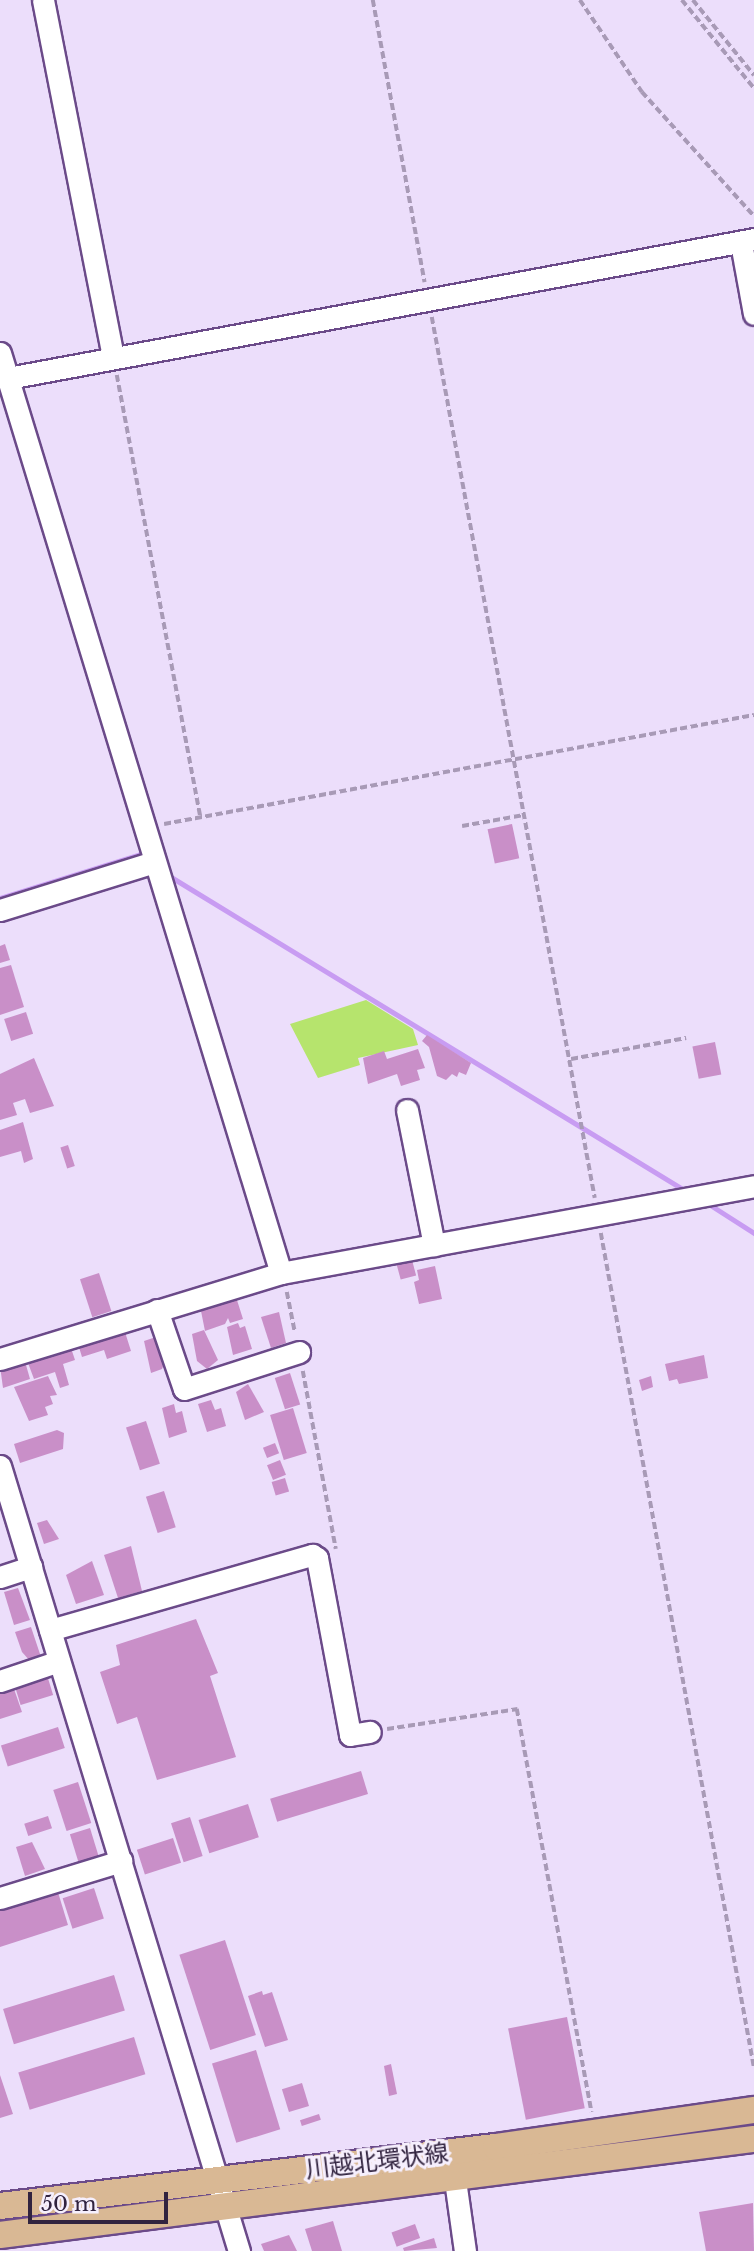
<!DOCTYPE html>
<meta charset="utf-8">
<style>
body{margin:0}
#map{position:relative;width:754px;height:2251px;overflow:hidden;background:#ecdefb;font-family:"Libre Baskerville","Noto Sans JP",serif}
div>[style]{position:absolute}
.green>*{inset:0;background:#b6e46d}
.stream>*{height:5px;margin:-2.5px;padding:0 2.5px;transform-origin:2.5px;border-radius:2.5px;background:#c89cf2}
.building>*{inset:0;background:#c98fc8;transform-origin:0 0}
.path>*{height:3.5px;margin-top:-1.75px;transform-origin:0;background:repeating-linear-gradient(90deg,#a89ab6 0 7px,transparent 0 10.5px)}
.roads{filter:drop-shadow(2px 0 #6b4a89) drop-shadow(-2px 0 #6b4a89) drop-shadow(0 2px #6b4a89) drop-shadow(0 -2px #6b4a89)}
.minor>*{height:21px;margin:-10.5px;padding:0 10.5px;transform-origin:10.5px;border-radius:10.5px;background:#fff}
.major>*{height:26px;margin:-13px;padding:0 13px;transform-origin:13px;border-radius:13px;background:#d9b894}
span{translate:-50% -50%;white-space:nowrap;text-align:center;line-height:1.15;-webkit-text-stroke:6px #f6effd;paint-order:stroke}
.street-label{font-size:24px;color:#31233f}
.scale{position:absolute;left:28px;top:2192px;width:140px;height:32px;box-sizing:border-box;border:4px solid #31233f;border-top:0;padding-left:9px;font-size:21px;line-height:24px;white-space:nowrap;color:#31233f;-webkit-text-stroke:5px #f6effd;paint-order:stroke}
</style>
<div id="map">
<div class="green">
<i style="clip-path:polygon(366px 1000px,413px 1029px,418px 1045px,358px 1058px,360px 1065px,318px 1078px,290px 1024px)"></i>
</div>
<div class="stream">
<i style="left:166px;top:874px;width:609px;rotate:31.37deg"></i>
<i style="left:0;top:898px;width:147px;rotate:-17.4deg"></i>
<i style="left:140px;top:854px;width:9px;rotate:36deg"></i>
<i style="left:707px;top:1203px;width:56px;rotate:32.6deg"></i>
</div>
<div class="building">
<i style="left:512px;top:824px;width:35px;height:25px;rotate:78deg"></i>
<i style="clip-path:polygon(5px 944px,10px 960px,0 963px,0 946px)"></i>
<i style="clip-path:polygon(11px 965px,24px 1007px,0 1015px,0 968px)"></i>
<i style="left:26px;top:1012px;width:23px;height:23px;rotate:72deg"></i>
<i style="clip-path:polygon(427px 1035px,471px 1063px,466px 1075px,459px 1072px,457px 1077px,452px 1074px,446px 1080px,437px 1076px,429px 1047px,422px 1041px)"></i>
<i style="left:715px;top:1042px;width:33px;height:23px;rotate:79deg"></i>
<i style="clip-path:polygon(418px 1049px,425px 1068px,417px 1070px,420px 1080px,401px 1086px,397px 1074px,368px 1084px,363px 1058px,384px 1051px,387px 1059px)"></i>
<i style="clip-path:polygon(34px 1058px,54px 1106px,30px 1113px,25px 1099px,13px 1103px,17px 1115px,0 1120px,0 1074px)"></i>
<i style="clip-path:polygon(23px 1122px,33px 1159px,24px 1163px,21px 1151px,0 1157px,0 1130px)"></i>
<i style="left:68px;top:1145px;width:22px;height:8px;rotate:72deg"></i>
<i style="left:412px;top:1260px;width:16px;height:16px;rotate:75deg"></i>
<i style="clip-path:polygon(435px 1266px,442px 1299px,419px 1304px,414px 1282px,419px 1280px,417px 1270px)"></i>
<i style="left:99px;top:1273px;width:40px;height:20px;rotate:72deg"></i>
<i style="clip-path:polygon(236px 1297px,243px 1319px,230px 1323px,228px 1318px,225px 1324px,205px 1331px,201px 1311px)"></i>
<i style="clip-path:polygon(279px 1312px,286px 1343px,271px 1348px,261px 1317px)"></i>
<i style="clip-path:polygon(238px 1323px,240px 1328px,245px 1326px,252px 1349px,233px 1355px,227px 1327px)"></i>
<i style="clip-path:polygon(124px 1329px,131px 1351px,107px 1359px,104px 1350px,82px 1357px,78px 1344px)"></i>
<i style="clip-path:polygon(204px 1330px,218px 1360px,207px 1369px,197px 1361px,192px 1334px)"></i>
<i style="clip-path:polygon(159px 1336px,165px 1362px,162px 1369px,151px 1373px,144px 1341px)"></i>
<i style="clip-path:polygon(70px 1345px,75px 1360px,63px 1364px,69px 1385px,60px 1388px,55px 1372px,34px 1379px,28px 1363px)"></i>
<i style="clip-path:polygon(704px 1355px,708px 1378px,679px 1384px,677px 1379px,669px 1381px,665px 1364px)"></i>
<i style="clip-path:polygon(24px 1358px,30px 1379px,3px 1388px,0 1366px)"></i>
<i style="left:290px;top:1373px;width:33px;height:16px;rotate:72deg"></i>
<i style="clip-path:polygon(48px 1376px,57px 1395px,50px 1396px,53px 1404px,45px 1407px,48px 1415px,29px 1421px,14px 1387px)"></i>
<i style="clip-path:polygon(651px 1376px,653px 1387px,642px 1391px,639px 1380px)"></i>
<i style="clip-path:polygon(248px 1384px,264px 1412px,245px 1420px,236px 1392px)"></i>
<i style="clip-path:polygon(211px 1400px,215px 1410px,221px 1408px,226px 1426px,207px 1432px,198px 1404px)"></i>
<i style="clip-path:polygon(174px 1404px,176px 1413px,182px 1411px,187px 1432px,169px 1438px,162px 1408px)"></i>
<i style="left:293px;top:1408px;width:47px;height:24px;rotate:73deg"></i>
<i style="left:146px;top:1421px;width:45px;height:21px;rotate:72deg"></i>
<i style="clip-path:polygon(57px 1430px,64px 1433px,63px 1449px,20px 1463px,14px 1444px)"></i>
<i style="left:275px;top:1443px;width:11px;height:13px;rotate:68deg"></i>
<i style="left:280px;top:1460px;width:16px;height:14px;rotate:68deg"></i>
<i style="left:285px;top:1478px;width:14px;height:14px;rotate:73deg"></i>
<i style="left:164px;top:1491px;width:38px;height:19px;rotate:72deg"></i>
<i style="clip-path:polygon(47px 1520px,59px 1539px,44px 1544px,37px 1523px)"></i>
<i style="clip-path:polygon(131px 1546px,142px 1591px,118px 1598px,104px 1555px)"></i>
<i style="clip-path:polygon(92px 1561px,104px 1595px,76px 1604px,66px 1575px)"></i>
<i style="clip-path:polygon(18px 1588px,30px 1620px,14px 1625px,4px 1592px)"></i>
<i style="clip-path:polygon(196px 1619px,218px 1673px,210px 1676px,236px 1757px,157px 1780px,137px 1717px,117px 1724px,100px 1672px,120px 1665px,116px 1645px)"></i>
<i style="clip-path:polygon(31px 1627px,41px 1657px,30px 1661px,22px 1652px,15px 1632px)"></i>
<i style="left:47px;top:1675px;width:21px;height:34px;rotate:73deg"></i>
<i style="clip-path:polygon(14px 1689px,22px 1712px,0 1719px,0 1694px)"></i>
<i style="left:58px;top:1727px;width:22px;height:60px;rotate:72deg"></i>
<i style="left:361px;top:1771px;width:24px;height:95px;rotate:73deg"></i>
<i style="left:78px;top:1782px;width:43px;height:26px;rotate:72deg"></i>
<i style="left:248px;top:1804px;width:35px;height:52px;rotate:72deg"></i>
<i style="left:48px;top:1816px;width:13px;height:25px;rotate:72deg"></i>
<i style="left:190px;top:1817px;width:41px;height:20px;rotate:72deg"></i>
<i style="left:90px;top:1828px;width:34px;height:21px;rotate:73deg"></i>
<i style="left:173px;top:1838px;width:26px;height:38px;rotate:72deg"></i>
<i style="clip-path:polygon(32px 1842px,45px 1869px,25px 1876px,16px 1847px)"></i>
<i style="left:94px;top:1888px;width:32px;height:33px;rotate:72deg"></i>
<i style="clip-path:polygon(57px 1889px,68px 1925px,0 1947px,0 1907px)"></i>
<i style="left:225px;top:1940px;width:100px;height:48px;rotate:72deg"></i>
<i style="left:114px;top:1975px;width:37px;height:116px;rotate:73deg"></i>
<i style="clip-path:polygon(262px 1991px,263px 1995px,272px 1992px,288px 2040px,265px 2047px,248px 1996px)"></i>
<i style="left:567px;top:2017px;width:93px;height:60px;rotate:79deg"></i>
<i style="left:134px;top:2037px;width:39px;height:121px;rotate:73deg"></i>
<i style="left:256px;top:2050px;width:83px;height:46px;rotate:73deg"></i>
<i style="clip-path:polygon(391px 2064px,397px 2094px,389px 2096px,384px 2066px)"></i>
<i style="clip-path:polygon(0 2075px,13px 2114px,0 2118px)"></i>
<i style="left:302px;top:2083px;width:24px;height:21px;rotate:73deg"></i>
<i style="left:319px;top:2114px;width:6px;height:20px;rotate:72deg"></i>
<i style="clip-path:polygon(753px 2203px,754px 2251px,706px 2251px,699px 2212px)"></i>
<i style="clip-path:polygon(333px 2221px,342px 2251px,312px 2251px,305px 2229px)"></i>
<i style="left:415px;top:2224px;width:15px;height:25px;rotate:70deg"></i>
<i style="clip-path:polygon(289px 2235px,297px 2251px,264px 2251px,261px 2244px)"></i>
<i style="clip-path:polygon(434px 2238px,437px 2248px,404px 2251px,403px 2248px)"></i>
</div>
<div class="path">
<i style="left:373px;top:0;width:287px;rotate:79.6deg"></i>
<i style="left:580px;top:0;width:111px;rotate:56deg"></i>
<i style="left:642px;top:92px;width:167px;rotate:47.9deg"></i>
<i style="left:682px;top:0;width:114px;rotate:50.7deg"></i>
<i style="left:693px;top:0;width:97px;rotate:50.9deg"></i>
<i style="left:432px;top:317px;width:896px;rotate:79.52deg"></i>
<i style="left:117px;top:375px;width:449px;rotate:79.3deg"></i>
<i style="left:164px;top:824px;width:600px;rotate:-10.47deg"></i>
<i style="left:462px;top:826px;width:63px;rotate:-10.1deg"></i>
<i style="left:571px;top:1059px;width:117px;rotate:-10.3deg"></i>
<i style="left:601px;top:1233px;width:848px;rotate:79.6deg"></i>
<i style="left:287px;top:1292px;width:41px;rotate:78.7deg"></i>
<i style="left:303px;top:1371px;width:181px;rotate:79.5deg"></i>
<i style="left:387px;top:1729px;width:132px;rotate:-8.7deg"></i>
<i style="left:517px;top:1709px;width:410px;rotate:79.5deg"></i>
</div>
<div class="roads">
<div class="minor">
<i style="left:43px;top:0;width:363px;rotate:78.9deg"></i>
<i style="left:741px;top:243px;width:72px;rotate:79.6deg"></i>
<i style="left:0;top:353px;width:962px;rotate:73.02deg"></i>
<i style="left:8px;top:378px;width:759px;rotate:-10.55deg"></i>
<i style="left:0;top:910px;width:161px;rotate:-17.3deg"></i>
<i style="left:407px;top:1110px;width:138px;rotate:78.7deg"></i>
<i style="left:157px;top:1310px;width:83px;rotate:71.1deg"></i>
<i style="left:184px;top:1389px;width:121px;rotate:-17.8deg"></i>
<i style="left:0;top:1359px;width:294px;rotate:-17deg"></i>
<i style="left:281px;top:1273px;width:481px;rotate:-10.4deg"></i>
<i style="left:0;top:1466px;width:821px;rotate:73.07deg"></i>
<i style="left:0;top:1577px;width:33px;rotate:-18deg"></i>
<i style="left:50px;top:1630px;width:273px;rotate:-16deg"></i>
<i style="left:312px;top:1555px;width:6px;rotate:31deg"></i>
<i style="left:317px;top:1558px;width:180px;rotate:79.4deg"></i>
<i style="left:350px;top:1735px;width:20px;rotate:-9deg"></i>
<i style="left:0;top:1681px;width:62px;rotate:-18.7deg"></i>
<i style="left:0;top:1898px;width:127px;rotate:-17deg"></i>
<i style="left:455px;top:2180px;width:72px;rotate:82deg"></i>
</div>
<div class="major">
<i style="left:0;top:2206px;width:499px;rotate:-6.8deg"></i>
<i style="left:496px;top:2147px;width:261px;rotate:-8.2deg"></i>
<i style="left:0;top:2235px;width:760px;rotate:-7.26deg"></i>
</div>
</div>
<div class="street-label">
<span style="left:377px;top:2161px;rotate:-7deg">川越北環状線</span>
</div>
<div class="scale">50 m</div>
</div>
